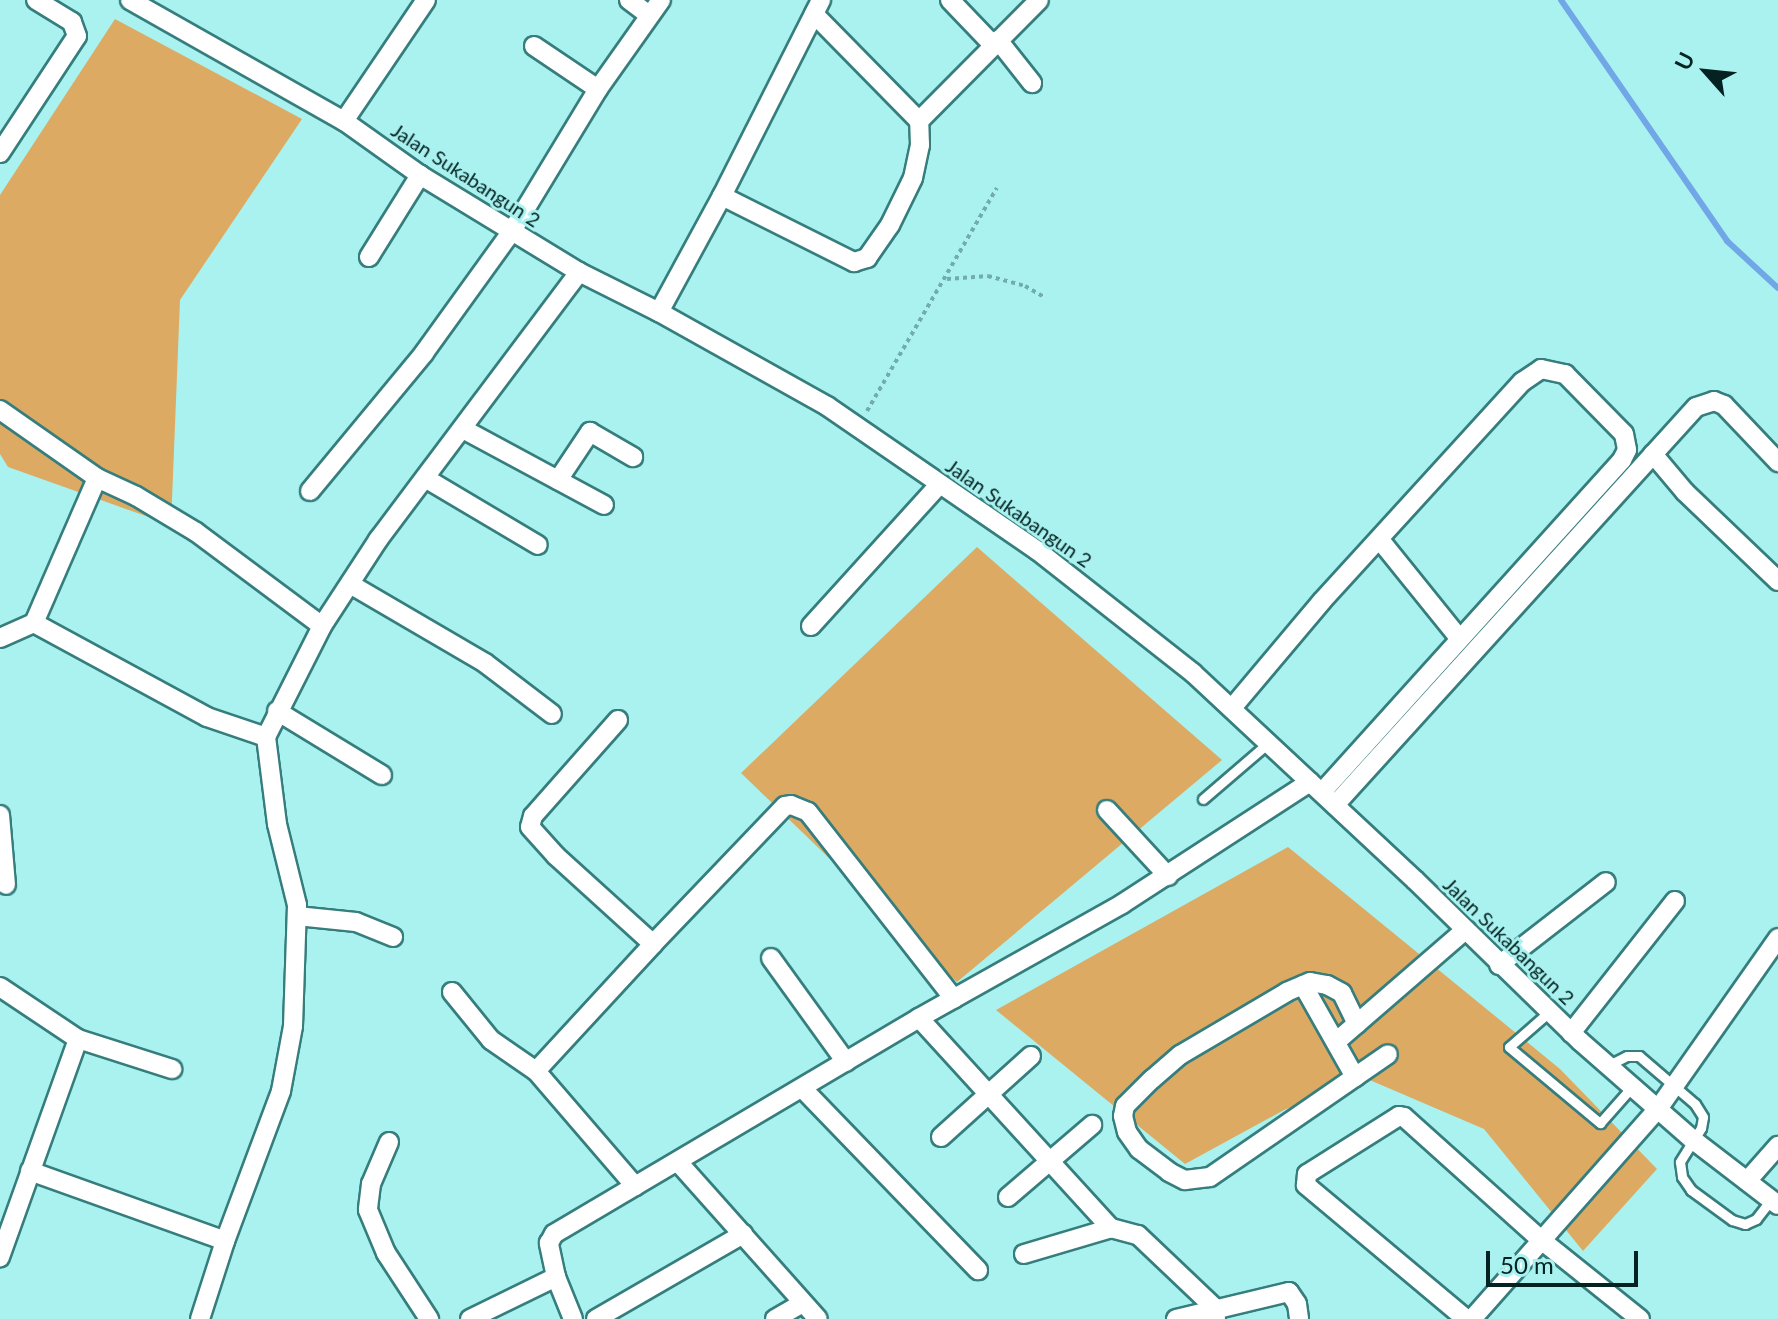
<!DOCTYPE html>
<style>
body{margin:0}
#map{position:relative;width:1778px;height:1319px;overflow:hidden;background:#a9f2f0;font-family:Lato,sans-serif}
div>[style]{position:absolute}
.green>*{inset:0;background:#ddaa64}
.stream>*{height:6px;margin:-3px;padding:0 3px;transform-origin:3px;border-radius:3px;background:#71a6e7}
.path>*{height:4px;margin-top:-2px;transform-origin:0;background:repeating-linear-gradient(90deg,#72adab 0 4px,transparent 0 8px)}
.roads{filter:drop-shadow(2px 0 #367e7d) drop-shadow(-2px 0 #367e7d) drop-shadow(0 2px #367e7d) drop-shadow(0 -2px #367e7d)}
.lane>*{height:9px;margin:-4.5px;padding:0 4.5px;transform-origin:4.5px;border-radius:4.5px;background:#fff}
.street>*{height:18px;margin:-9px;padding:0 9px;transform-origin:9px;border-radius:9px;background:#fff}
span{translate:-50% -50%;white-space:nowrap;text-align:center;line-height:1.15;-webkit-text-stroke:6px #a9f2f0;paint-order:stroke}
.street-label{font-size:20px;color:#032221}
.north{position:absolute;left:1666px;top:32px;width:80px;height:80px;-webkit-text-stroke:6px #a9f2f0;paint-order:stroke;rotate:297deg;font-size:22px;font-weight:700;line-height:32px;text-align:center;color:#032221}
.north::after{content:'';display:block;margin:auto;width:28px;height:36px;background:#032221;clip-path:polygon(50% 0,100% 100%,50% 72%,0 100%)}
.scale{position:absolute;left:1486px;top:1251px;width:152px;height:36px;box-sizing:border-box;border:4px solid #032221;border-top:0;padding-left:10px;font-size:24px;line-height:28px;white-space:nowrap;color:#032221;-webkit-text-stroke:6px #a9f2f0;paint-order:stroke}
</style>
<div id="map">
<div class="green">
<i style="clip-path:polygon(115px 19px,302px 119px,180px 300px,171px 525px,8px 467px,0 454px,0 195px)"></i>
<i style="clip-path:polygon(977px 547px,1222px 760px,957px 982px,741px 773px)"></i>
<i style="clip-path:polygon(1288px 847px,1560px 1069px,1657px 1169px,1583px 1251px,1484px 1129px,1365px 1078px,1284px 1110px,1185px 1164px,996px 1010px)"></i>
</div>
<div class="stream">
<i style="left:1561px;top:0;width:293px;rotate:55.4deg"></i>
<i style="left:1727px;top:241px;width:69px;rotate:42.7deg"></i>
</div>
<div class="path">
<i style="left:947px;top:279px;width:41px;rotate:-4.2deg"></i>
<i style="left:988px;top:276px;width:38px;rotate:15deg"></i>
<i style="left:1025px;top:286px;width:22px;rotate:30deg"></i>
<i style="left:867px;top:411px;width:258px;rotate:-59.8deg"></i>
</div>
<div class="roads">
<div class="lane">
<i style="left:1203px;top:799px;width:86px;rotate:-40.7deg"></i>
<i style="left:1549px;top:1012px;width:53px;rotate:138.8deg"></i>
<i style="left:1509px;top:1047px;width:119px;rotate:39.9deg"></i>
<i style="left:1600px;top:1123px;width:48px;rotate:-48.4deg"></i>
<i style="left:1607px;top:1066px;width:22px;rotate:-27deg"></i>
<i style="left:1627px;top:1056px;width:12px"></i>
<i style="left:1639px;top:1056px;width:74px;rotate:40.6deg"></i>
<i style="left:1695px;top:1104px;width:15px;rotate:58deg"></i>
<i style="left:1703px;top:1117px;width:11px;rotate:100deg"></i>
<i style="left:1701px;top:1128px;width:40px;rotate:122deg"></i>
<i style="left:1680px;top:1162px;width:15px;rotate:82deg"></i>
<i style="left:1682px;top:1177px;width:16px;rotate:55deg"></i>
<i style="left:1691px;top:1190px;width:51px;rotate:36.2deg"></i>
<i style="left:1732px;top:1220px;width:14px;rotate:17deg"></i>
<i style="left:1745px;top:1224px;width:12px;rotate:-24deg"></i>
<i style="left:1756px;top:1219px;width:24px;rotate:-52deg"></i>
</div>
<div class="street">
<i style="left:130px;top:0;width:246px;rotate:29.5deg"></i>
<i style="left:344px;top:121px;width:93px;rotate:35.4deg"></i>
<i style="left:420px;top:175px;width:186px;rotate:31.4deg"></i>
<i style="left:579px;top:272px;width:89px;rotate:26.6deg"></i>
<i style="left:659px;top:312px;width:193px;rotate:29.2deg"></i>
<i style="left:827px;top:406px;width:256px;rotate:34.5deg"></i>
<i style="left:1038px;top:551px;width:197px;rotate:38.2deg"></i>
<i style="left:1193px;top:673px;width:304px;rotate:43deg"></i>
<i style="left:1415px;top:880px;width:231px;rotate:44.3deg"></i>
<i style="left:1580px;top:1041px;width:149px;rotate:41.2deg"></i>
<i style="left:1692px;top:1139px;width:108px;rotate:37.5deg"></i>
<i style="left:629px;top:0;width:25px;rotate:37deg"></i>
<i style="left:950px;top:0;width:62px;rotate:46.3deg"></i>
<i style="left:814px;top:14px;width:150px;rotate:45.5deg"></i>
<i style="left:998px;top:40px;width:55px;rotate:51.7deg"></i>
<i style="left:534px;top:46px;width:77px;rotate:33.9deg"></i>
<i style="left:344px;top:121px;width:146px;rotate:-55.9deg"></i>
<i style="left:0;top:153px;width:140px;rotate:-56.7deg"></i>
<i style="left:77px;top:36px;width:15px;rotate:-110deg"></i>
<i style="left:72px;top:22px;width:42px;rotate:-148.6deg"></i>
<i style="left:722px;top:196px;width:148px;rotate:26.6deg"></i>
<i style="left:854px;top:262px;width:14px;rotate:-17deg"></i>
<i style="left:867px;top:258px;width:40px;rotate:-55.1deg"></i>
<i style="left:890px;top:225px;width:52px;rotate:-63.9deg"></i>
<i style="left:913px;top:178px;width:34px;rotate:-78deg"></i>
<i style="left:920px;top:145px;width:24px;rotate:-92deg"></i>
<i style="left:919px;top:121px;width:170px;rotate:-45.2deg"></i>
<i style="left:369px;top:257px;width:97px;rotate:-58.1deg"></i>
<i style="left:659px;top:312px;width:132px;rotate:-61.5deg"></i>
<i style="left:722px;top:196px;width:220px;rotate:-63.2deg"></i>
<i style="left:0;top:410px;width:118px;rotate:35deg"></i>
<i style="left:97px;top:478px;width:43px;rotate:24.8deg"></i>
<i style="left:136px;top:496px;width:70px;rotate:31deg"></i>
<i style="left:196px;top:532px;width:157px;rotate:36.7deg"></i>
<i style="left:463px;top:429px;width:160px;rotate:28.3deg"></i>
<i style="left:1653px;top:454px;width:50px;rotate:49.9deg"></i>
<i style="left:1685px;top:492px;width:129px;rotate:43.7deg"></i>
<i style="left:425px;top:478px;width:131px;rotate:30.7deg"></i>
<i style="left:558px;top:480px;width:58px;rotate:-56.3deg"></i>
<i style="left:590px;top:432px;width:50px;rotate:30.2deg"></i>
<i style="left:310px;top:491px;width:179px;rotate:-50.4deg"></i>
<i style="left:424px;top:353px;width:150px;rotate:-54.2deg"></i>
<i style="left:512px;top:231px;width:166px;rotate:-58.8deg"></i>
<i style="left:598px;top:89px;width:109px;rotate:-54.7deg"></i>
<i style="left:1380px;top:540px;width:127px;rotate:51.1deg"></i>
<i style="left:350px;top:584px;width:156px;rotate:30.3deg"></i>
<i style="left:485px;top:663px;width:84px;rotate:37.3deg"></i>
<i style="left:34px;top:623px;width:197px;rotate:28.5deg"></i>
<i style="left:207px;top:717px;width:62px;rotate:18.7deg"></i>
<i style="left:811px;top:626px;width:190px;rotate:-47.8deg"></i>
<i style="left:0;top:638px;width:37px;rotate:-24deg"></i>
<i style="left:34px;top:623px;width:158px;rotate:-66.5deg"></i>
<i style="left:1232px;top:708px;width:140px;rotate:-49.9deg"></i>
<i style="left:1322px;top:601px;width:297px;rotate:-47.6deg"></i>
<i style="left:1522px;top:382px;width:23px;rotate:-34deg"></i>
<i style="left:1541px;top:369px;width:25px;rotate:12deg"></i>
<i style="left:1565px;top:374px;width:84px;rotate:45.5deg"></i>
<i style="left:1624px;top:434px;width:16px;rotate:79deg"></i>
<i style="left:1627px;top:450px;width:11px;rotate:117deg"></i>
<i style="left:1622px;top:460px;width:447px;rotate:132.1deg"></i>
<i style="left:277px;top:711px;width:123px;rotate:31.4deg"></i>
<i style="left:618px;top:720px;width:128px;rotate:131.5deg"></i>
<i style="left:533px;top:816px;width:11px;rotate:105deg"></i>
<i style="left:530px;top:827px;width:39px;rotate:48deg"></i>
<i style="left:556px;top:856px;width:131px;rotate:42.2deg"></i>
<i style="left:1335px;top:805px;width:537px;rotate:-47.79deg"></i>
<i style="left:1696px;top:407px;width:19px;rotate:-18deg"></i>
<i style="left:1714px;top:401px;width:11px;rotate:22deg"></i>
<i style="left:1724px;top:405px;width:79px;rotate:46.5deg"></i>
<i style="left:1107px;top:810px;width:90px;rotate:47.3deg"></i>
<i style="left:0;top:815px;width:70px;rotate:85.1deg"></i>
<i style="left:297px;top:916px;width:59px;rotate:5.8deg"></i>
<i style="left:356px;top:922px;width:40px;rotate:22deg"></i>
<i style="left:771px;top:958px;width:128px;rotate:54.2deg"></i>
<i style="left:1499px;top:965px;width:135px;rotate:-37.8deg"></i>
<i style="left:1303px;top:985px;width:106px;rotate:60.5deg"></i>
<i style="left:0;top:987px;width:94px;rotate:33.7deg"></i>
<i style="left:78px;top:1039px;width:232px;rotate:109.7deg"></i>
<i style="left:452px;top:992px;width:62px;rotate:50.9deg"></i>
<i style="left:491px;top:1040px;width:55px;rotate:34.6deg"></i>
<i style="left:536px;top:1071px;width:152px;rotate:49.3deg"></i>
<i style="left:919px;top:1018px;width:285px;rotate:47.6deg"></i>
<i style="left:1357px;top:1024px;width:34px;rotate:-116deg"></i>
<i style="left:1342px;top:993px;width:17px;rotate:-152deg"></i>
<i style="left:1327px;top:985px;width:17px;rotate:-170deg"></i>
<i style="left:1310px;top:982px;width:25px;rotate:157deg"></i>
<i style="left:1287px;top:992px;width:124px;rotate:149.5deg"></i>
<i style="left:1180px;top:1055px;width:37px;rotate:139deg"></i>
<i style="left:1152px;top:1079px;width:38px;rotate:135deg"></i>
<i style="left:1125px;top:1106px;width:10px;rotate:101deg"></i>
<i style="left:1123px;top:1116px;width:16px;rotate:76deg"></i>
<i style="left:1127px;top:1132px;width:21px;rotate:55deg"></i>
<i style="left:1139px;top:1149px;width:38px;rotate:37deg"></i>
<i style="left:1169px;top:1172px;width:18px;rotate:27deg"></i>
<i style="left:1185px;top:1180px;width:25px;rotate:-7deg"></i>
<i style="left:1210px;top:1177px;width:216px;rotate:-34.6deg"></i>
<i style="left:1571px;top:1033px;width:168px;rotate:-51.8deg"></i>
<i style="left:78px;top:1039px;width:99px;rotate:17.7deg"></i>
<i style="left:1337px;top:1041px;width:168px;rotate:-40.9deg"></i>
<i style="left:536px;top:1071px;width:173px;rotate:-47.3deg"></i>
<i style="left:653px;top:944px;width:191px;rotate:-46.3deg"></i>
<i style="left:785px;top:806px;width:6px;rotate:-9deg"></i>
<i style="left:791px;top:805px;width:18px;rotate:22deg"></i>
<i style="left:808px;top:812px;width:237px;rotate:52deg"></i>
<i style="left:803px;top:1089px;width:252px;rotate:46deg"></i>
<i style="left:941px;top:1137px;width:121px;rotate:-42deg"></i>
<i style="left:389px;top:1142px;width:46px;rotate:113.2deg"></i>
<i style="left:371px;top:1184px;width:26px;rotate:97deg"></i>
<i style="left:368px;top:1210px;width:47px;rotate:67.3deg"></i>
<i style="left:386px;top:1253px;width:79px;rotate:56.9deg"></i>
<i style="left:678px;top:1162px;width:210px;rotate:48.3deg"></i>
<i style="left:30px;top:1171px;width:207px;rotate:19.7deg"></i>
<i style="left:1747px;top:1181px;width:47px;rotate:-48.5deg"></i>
<i style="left:1008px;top:1197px;width:111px;rotate:-40.6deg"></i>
<i style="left:1024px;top:1254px;width:91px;rotate:-16.6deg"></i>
<i style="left:1111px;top:1228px;width:28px;rotate:15deg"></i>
<i style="left:1138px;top:1235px;width:106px;rotate:43.5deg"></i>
<i style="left:1215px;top:1308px;width:11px;rotate:85deg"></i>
<i style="left:556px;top:1277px;width:35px;rotate:-102deg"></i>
<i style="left:549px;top:1243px;width:10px;rotate:-61deg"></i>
<i style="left:554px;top:1234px;width:424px;rotate:-30.6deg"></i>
<i style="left:919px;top:1018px;width:233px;rotate:-29.3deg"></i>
<i style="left:1122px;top:904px;width:224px;rotate:-33deg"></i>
<i style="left:200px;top:1319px;width:82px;rotate:-72.2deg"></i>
<i style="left:225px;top:1241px;width:160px;rotate:-69.5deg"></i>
<i style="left:281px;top:1091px;width:66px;rotate:-79.5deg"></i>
<i style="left:293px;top:1026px;width:121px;rotate:-88.1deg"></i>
<i style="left:297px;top:905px;width:83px;rotate:-103.9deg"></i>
<i style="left:277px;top:824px;width:88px;rotate:-97.2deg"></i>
<i style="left:266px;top:737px;width:124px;rotate:-63.2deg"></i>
<i style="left:322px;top:626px;width:103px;rotate:-56.9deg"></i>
<i style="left:378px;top:540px;width:335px;rotate:-53.1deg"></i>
<i style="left:470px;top:1319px;width:96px;rotate:-26deg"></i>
<i style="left:556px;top:1277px;width:45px;rotate:68deg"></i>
<i style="left:596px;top:1319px;width:170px;rotate:-30deg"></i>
<i style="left:775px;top:1319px;width:32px;rotate:-30deg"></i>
<i style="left:1176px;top:1319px;width:116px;rotate:-13.4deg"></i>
<i style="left:1289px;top:1292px;width:14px;rotate:56deg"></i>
<i style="left:1297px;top:1304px;width:15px;rotate:82deg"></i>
<i style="left:1466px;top:1319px;width:209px;rotate:-140.1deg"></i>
<i style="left:1306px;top:1185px;width:11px;rotate:-85deg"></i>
<i style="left:1307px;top:1174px;width:109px;rotate:-32.2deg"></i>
<i style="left:1399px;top:1116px;width:5px;rotate:11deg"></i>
<i style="left:1404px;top:1117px;width:183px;rotate:41.9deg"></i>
<i style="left:1540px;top:1239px;width:128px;rotate:38.7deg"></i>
<i style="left:1472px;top:1319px;width:281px;rotate:-48.5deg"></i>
<i style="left:1658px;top:1109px;width:209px;rotate:-54.9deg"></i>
</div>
</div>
<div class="street-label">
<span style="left:466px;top:175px;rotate:33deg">Jalan Sukabangun 2</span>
<span style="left:1019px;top:513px;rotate:35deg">Jalan Sukabangun 2</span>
<span style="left:1509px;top:941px;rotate:44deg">Jalan Sukabangun 2</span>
</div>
<div class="north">U</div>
<div class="scale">50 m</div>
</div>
